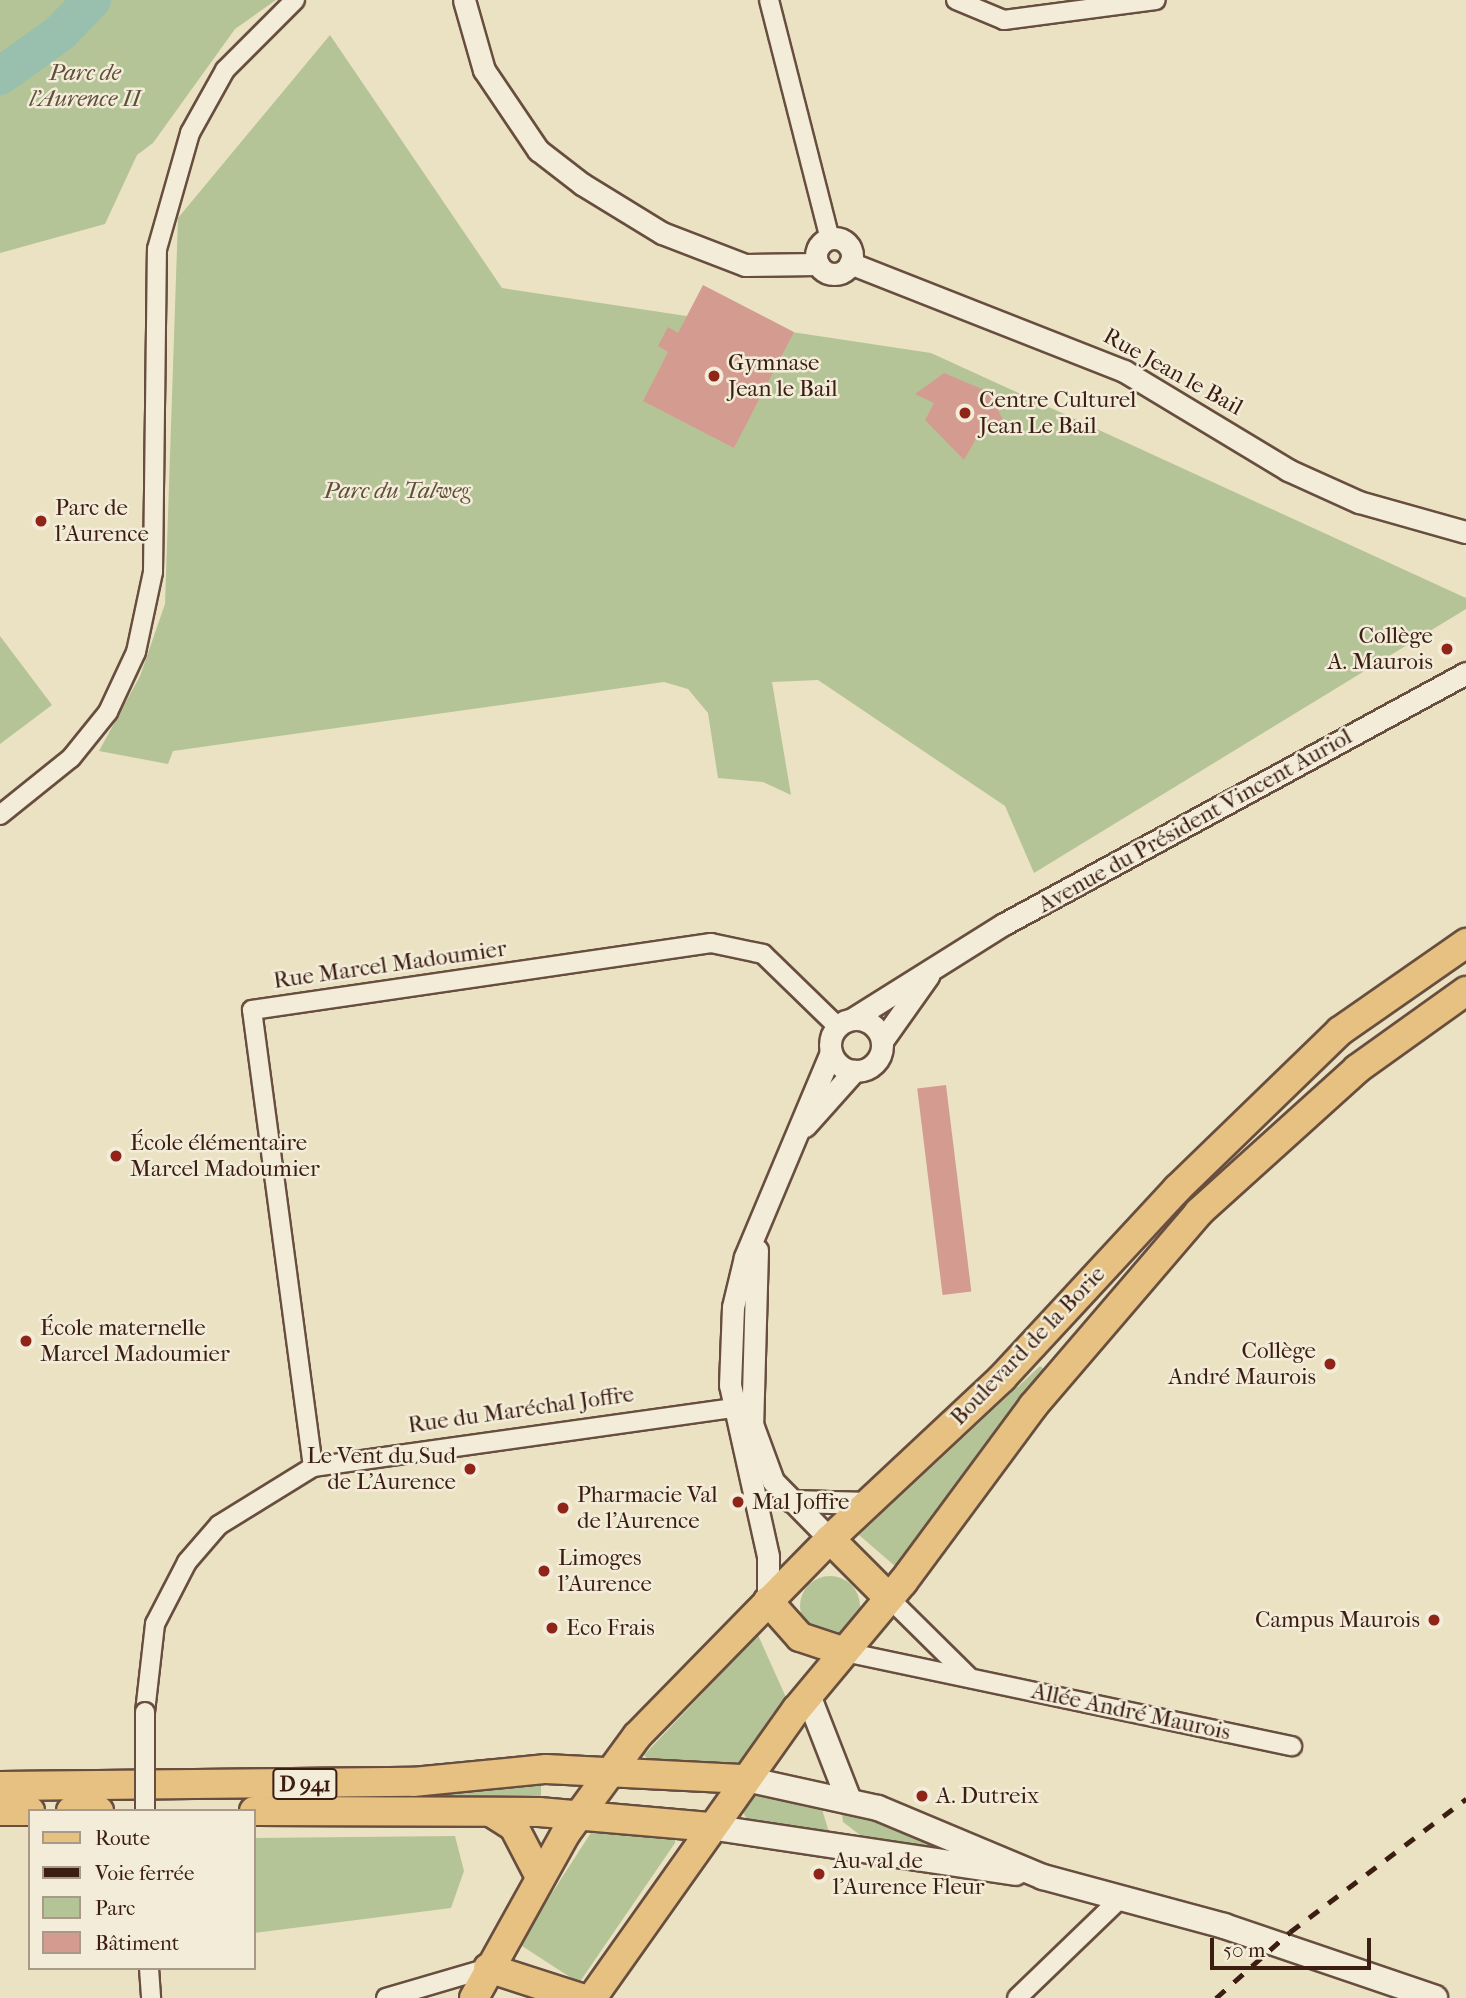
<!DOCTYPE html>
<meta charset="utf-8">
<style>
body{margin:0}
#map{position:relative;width:1466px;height:1998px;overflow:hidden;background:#ebe2c4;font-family:"IM FELL French Canon",serif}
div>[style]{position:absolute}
.green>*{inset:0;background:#b5c496}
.round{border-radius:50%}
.river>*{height:38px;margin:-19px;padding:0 19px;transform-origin:19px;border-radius:19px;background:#99bfae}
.building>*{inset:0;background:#d49c90;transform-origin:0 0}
.roads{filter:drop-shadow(2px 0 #684e3e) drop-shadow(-2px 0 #684e3e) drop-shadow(0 2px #684e3e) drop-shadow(0 -2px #684e3e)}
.minor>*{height:18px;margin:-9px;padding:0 9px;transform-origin:9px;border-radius:9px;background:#f2ecd9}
.tertiary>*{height:21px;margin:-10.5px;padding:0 10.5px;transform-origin:10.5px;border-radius:10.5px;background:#f2ecd9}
.tertiary>.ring{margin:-10.5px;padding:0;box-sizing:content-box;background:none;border:21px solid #f2ecd9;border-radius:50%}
.secondary>*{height:24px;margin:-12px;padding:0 12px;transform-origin:12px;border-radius:12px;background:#f2ecd9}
.primary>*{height:28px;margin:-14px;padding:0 14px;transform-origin:14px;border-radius:14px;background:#e6c182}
.rail>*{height:5px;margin-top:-2.5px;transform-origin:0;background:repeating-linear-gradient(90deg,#3c1d12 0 12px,transparent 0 24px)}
.bridges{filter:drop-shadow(2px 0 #684e3e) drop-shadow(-2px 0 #684e3e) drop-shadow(0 2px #684e3e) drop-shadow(0 -2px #684e3e)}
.minor-bridge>*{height:18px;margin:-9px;padding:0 9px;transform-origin:9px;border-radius:9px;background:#f2ecd9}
.dots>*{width:19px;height:19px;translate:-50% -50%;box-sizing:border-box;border:4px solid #f2ecd9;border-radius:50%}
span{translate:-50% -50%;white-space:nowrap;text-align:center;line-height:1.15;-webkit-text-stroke:5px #f2ecd9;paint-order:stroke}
.shield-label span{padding:2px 5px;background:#f2ecd9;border:2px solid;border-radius:5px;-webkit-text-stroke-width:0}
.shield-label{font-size:21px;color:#3c1d12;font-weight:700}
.park-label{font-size:23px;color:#604f3a;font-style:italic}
.poi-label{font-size:23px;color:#3c1d12}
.left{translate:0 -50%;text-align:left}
.right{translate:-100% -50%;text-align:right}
.street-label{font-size:23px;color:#3c1d12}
.legend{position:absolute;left:28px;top:1809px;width:228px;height:161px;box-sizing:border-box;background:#f2ecd9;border:2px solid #a99989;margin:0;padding:9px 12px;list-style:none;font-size:21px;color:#3c1d12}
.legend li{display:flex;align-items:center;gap:14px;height:35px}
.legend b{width:35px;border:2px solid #a99989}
.scale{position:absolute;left:1210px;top:1938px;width:161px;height:32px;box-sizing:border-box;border:4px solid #3c1d12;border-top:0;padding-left:9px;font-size:21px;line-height:24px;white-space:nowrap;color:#3c1d12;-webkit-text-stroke:5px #f2ecd9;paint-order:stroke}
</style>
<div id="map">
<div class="green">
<i style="clip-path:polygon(0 0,276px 0,235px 29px,153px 143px,137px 155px,105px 224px,0 253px)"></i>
<i style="clip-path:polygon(330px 35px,502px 288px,931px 353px,1466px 598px,1466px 609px,1034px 873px,1005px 806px,818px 680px,772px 682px,791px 795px,763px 782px,718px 778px,708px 713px,688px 689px,664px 682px,173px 751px,168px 764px,99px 751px,140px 676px,165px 604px,178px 218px)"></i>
<i style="clip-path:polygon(0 636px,52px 705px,0 744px)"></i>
<i style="clip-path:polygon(1040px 1366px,1045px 1370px,896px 1567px,859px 1535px)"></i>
<i class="round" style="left:800px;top:1576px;width:60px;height:60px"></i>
<i style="clip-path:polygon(758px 1635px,789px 1704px,734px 1768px,650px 1762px,644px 1755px)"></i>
<i style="clip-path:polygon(541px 1781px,541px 1802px,420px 1800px,420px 1793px)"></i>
<i style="clip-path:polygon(757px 1791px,820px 1803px,829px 1832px,747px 1820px,743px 1812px)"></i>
<i style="clip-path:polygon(841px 1808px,958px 1847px,955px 1854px,860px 1835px,843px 1822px)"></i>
<i style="clip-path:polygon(594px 1828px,675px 1835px,675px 1843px,579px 1983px,519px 1944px)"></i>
<i style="clip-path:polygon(455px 1836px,464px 1871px,451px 1908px,254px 1933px,254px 1838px)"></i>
</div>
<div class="river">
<i style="left:0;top:76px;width:74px;rotate:-35.6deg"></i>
<i style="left:60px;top:33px;width:46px;rotate:-45.9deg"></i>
</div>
<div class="building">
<i style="clip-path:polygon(703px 285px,794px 332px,734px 448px,643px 401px,668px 352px,658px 346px,668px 327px,678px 333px)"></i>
<i style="clip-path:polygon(944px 373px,989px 392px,1005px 424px,981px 430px,964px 460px,925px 420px,934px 403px,915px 394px)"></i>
<i style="left:946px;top:1085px;width:208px;height:29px;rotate:83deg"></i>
</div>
<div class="roads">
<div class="minor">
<i style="left:769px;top:0;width:247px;rotate:75.7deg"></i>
<i style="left:956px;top:0;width:52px;rotate:22.6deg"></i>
<i style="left:1004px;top:20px;width:153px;rotate:-7.5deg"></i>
<i style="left:0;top:815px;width:91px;rotate:-38.8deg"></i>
<i style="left:71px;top:758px;width:59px;rotate:-51.2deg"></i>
<i style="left:108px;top:712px;width:66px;rotate:-65deg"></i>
<i style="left:136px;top:652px;width:82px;rotate:-78deg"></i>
<i style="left:153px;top:572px;width:323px;rotate:-89.3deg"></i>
<i style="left:157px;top:249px;width:121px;rotate:-74.1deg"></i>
<i style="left:190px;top:133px;width:72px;rotate:-60.9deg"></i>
<i style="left:225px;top:70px;width:99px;rotate:-45deg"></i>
<i style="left:313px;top:1467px;width:461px;rotate:-97.6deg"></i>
<i style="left:252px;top:1010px;width:464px;rotate:-8.3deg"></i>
<i style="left:711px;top:943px;width:53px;rotate:11.9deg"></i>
<i style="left:763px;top:954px;width:103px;rotate:44.2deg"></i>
<i style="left:888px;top:1597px;width:115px;rotate:44.6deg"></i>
<i style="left:845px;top:1652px;width:457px;rotate:11.9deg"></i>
<i style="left:145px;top:1712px;width:89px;rotate:-83.5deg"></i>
<i style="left:155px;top:1624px;width:70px;rotate:-62.7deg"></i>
<i style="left:187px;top:1562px;width:49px;rotate:-49.1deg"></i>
<i style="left:219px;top:1525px;width:110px;rotate:-31.7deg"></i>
<i style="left:313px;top:1467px;width:425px;rotate:-8deg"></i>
<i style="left:149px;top:1968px;width:30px;rotate:86deg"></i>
<i style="left:386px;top:1998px;width:106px;rotate:-16.4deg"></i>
<i style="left:1017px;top:1998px;width:143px;rotate:-43.9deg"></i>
</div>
<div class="tertiary">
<i style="left:464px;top:0;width:73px;rotate:74.1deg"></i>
<i style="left:484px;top:70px;width:97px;rotate:56deg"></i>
<i style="left:538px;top:150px;width:56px;rotate:37.7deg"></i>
<i style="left:582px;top:184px;width:94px;rotate:31.5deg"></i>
<i style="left:662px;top:233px;width:89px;rotate:21.1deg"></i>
<i style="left:745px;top:265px;width:73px;rotate:-0.8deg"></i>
<i class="ring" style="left:816px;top:238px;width:15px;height:15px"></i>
<i style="left:850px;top:263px;width:295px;rotate:21.5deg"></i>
<i style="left:1124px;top:371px;width:192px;rotate:31.1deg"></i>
<i style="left:1288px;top:470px;width:78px;rotate:24.3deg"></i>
<i style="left:1359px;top:502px;width:111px;rotate:15.7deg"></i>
<i style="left:854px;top:1018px;width:177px;rotate:-32.1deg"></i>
<i style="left:1004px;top:924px;width:526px;rotate:-28.51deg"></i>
<i class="ring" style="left:830px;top:1019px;width:31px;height:31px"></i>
<i style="left:882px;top:1041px;width:80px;rotate:-54.7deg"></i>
<i style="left:805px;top:1126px;width:74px;rotate:-48.3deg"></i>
<i style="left:757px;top:1250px;width:174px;rotate:91.6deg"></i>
<i style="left:752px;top:1424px;width:61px;rotate:69.8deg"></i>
<i style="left:773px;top:1481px;width:81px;rotate:45.5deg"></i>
<i style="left:791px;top:1501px;width:79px;rotate:1.5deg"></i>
<i style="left:768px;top:1601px;width:45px;rotate:-90deg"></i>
<i style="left:768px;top:1556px;width:175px;rotate:-102.5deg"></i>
<i style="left:730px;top:1385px;width:78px;rotate:-87.8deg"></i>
<i style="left:733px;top:1307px;width:51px;rotate:-76.5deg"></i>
<i style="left:745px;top:1257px;width:222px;rotate:-67.2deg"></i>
</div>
<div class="secondary">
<i style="left:808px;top:1695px;width:113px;rotate:68.7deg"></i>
<i style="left:746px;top:1779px;width:135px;rotate:12.4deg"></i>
<i style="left:878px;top:1808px;width:179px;rotate:22.7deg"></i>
<i style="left:1043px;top:1877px;width:188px;rotate:15.1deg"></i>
<i style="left:1224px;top:1926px;width:223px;rotate:18.8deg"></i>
<i style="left:709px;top:1827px;width:310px;rotate:8.5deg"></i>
</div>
<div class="primary">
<i style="left:830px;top:1539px;width:82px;rotate:45deg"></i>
<i style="left:768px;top:1601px;width:48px;rotate:48.4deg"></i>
<i style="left:800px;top:1637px;width:47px;rotate:18.4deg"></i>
<i style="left:0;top:1786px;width:413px;rotate:-0.6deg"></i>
<i style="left:413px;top:1782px;width:134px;rotate:-5.6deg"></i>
<i style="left:546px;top:1769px;width:200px;rotate:2.9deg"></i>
<i style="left:0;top:1811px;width:30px"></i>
<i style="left:71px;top:1811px;width:28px"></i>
<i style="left:254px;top:1811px;width:285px;rotate:0.2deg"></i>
<i style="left:539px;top:1812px;width:171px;rotate:5deg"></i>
<i style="left:492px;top:1813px;width:26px;rotate:32deg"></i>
<i style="left:514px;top:1827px;width:56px;rotate:62.5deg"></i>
<i style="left:488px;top:1968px;width:98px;rotate:17.9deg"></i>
<i style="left:474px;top:1998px;width:189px;rotate:-60.9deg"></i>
<i style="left:566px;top:1833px;width:120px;rotate:-53.8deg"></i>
<i style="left:637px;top:1736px;width:276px;rotate:-45.6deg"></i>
<i style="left:830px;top:1539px;width:236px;rotate:-43.1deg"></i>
<i style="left:1002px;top:1378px;width:258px;rotate:-47.2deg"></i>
<i style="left:1177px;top:1189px;width:227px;rotate:-44.1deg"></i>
<i style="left:1340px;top:1031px;width:154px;rotate:-34.9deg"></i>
<i style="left:592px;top:1998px;width:354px;rotate:-54.7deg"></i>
<i style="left:797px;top:1709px;width:165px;rotate:-50.2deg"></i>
<i style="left:903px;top:1582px;width:219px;rotate:-53.5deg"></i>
<i style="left:1033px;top:1406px;width:255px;rotate:-49.4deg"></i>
<i style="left:1199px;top:1212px;width:213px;rotate:-42.1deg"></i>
<i style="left:1357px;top:1069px;width:134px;rotate:-35.6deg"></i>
</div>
</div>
<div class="rail">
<i style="left:1216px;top:1998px;width:99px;rotate:-41.7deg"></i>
<i style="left:1290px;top:1932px;width:221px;rotate:-37.1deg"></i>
</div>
<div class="bridges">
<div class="minor-bridge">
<i style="left:145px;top:1712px;width:99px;rotate:90deg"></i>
</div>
</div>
<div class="dots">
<i style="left:714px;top:376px;background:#8f2418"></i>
<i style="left:965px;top:413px;background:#8f2418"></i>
<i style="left:41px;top:521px;background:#8f2418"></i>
<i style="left:1447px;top:649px;background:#8f2418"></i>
<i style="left:116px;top:1156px;background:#8f2418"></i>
<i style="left:26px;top:1341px;background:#8f2418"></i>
<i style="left:1330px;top:1364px;background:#8f2418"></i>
<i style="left:470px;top:1469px;background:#8f2418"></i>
<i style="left:738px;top:1502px;background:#8f2418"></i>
<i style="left:563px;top:1508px;background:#8f2418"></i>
<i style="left:544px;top:1571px;background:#8f2418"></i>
<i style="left:1434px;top:1620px;background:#8f2418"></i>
<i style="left:552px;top:1628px;background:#8f2418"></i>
<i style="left:922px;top:1796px;background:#8f2418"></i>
<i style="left:819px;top:1874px;background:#8f2418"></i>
</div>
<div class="shield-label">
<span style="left:305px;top:1784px">D 941</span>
</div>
<div class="park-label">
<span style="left:85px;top:86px">Parc de<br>l'Aurence II</span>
<span style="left:397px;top:491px">Parc du Talweg</span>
</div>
<div class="poi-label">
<span class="left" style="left:728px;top:376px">Gymnase<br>Jean le Bail</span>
<span class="left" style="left:979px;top:413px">Centre Culturel<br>Jean Le Bail</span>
<span class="left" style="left:55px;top:521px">Parc de<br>l'Aurence</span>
<span class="right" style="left:1433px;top:649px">Collège<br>A. Maurois</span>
<span class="left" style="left:130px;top:1156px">École élémentaire<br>Marcel Madoumier</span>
<span class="left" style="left:40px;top:1341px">École maternelle<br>Marcel Madoumier</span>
<span class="right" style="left:1316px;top:1364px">Collège<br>André Maurois</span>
<span class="right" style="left:456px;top:1469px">Le Vent du Sud<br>de L'Aurence</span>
<span class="left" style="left:577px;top:1508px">Pharmacie Val<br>de l'Aurence</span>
<span class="left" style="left:752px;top:1502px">Mal Joffre</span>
<span class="left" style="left:558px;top:1571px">Limoges<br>l'Aurence</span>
<span class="right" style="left:1420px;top:1620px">Campus Maurois</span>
<span class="left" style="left:566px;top:1628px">Eco Frais</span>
<span class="left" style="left:936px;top:1796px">A. Dutreix</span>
<span class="left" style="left:833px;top:1874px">Au val de<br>l'Aurence Fleur</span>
</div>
<div class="street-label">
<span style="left:1173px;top:372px;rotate:29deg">Rue Jean le Bail</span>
<span style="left:1195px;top:821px;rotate:-29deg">Avenue du Président Vincent Auriol</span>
<span style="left:390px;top:965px;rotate:-8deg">Rue Marcel Madoumier</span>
<span style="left:1028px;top:1346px;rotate:-46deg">Boulevard de la Borie</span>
<span style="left:521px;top:1410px;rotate:-8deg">Rue du Maréchal Joffre</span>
<span style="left:1131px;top:1712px;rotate:12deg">Allée André Maurois</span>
</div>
<ul class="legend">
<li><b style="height:9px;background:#e6c182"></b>Route</li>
<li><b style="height:9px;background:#3c1d12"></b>Voie ferrée</li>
<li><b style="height:19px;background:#b5c496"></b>Parc</li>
<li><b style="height:19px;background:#d49c90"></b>Bâtiment</li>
</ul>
<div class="scale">50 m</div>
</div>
